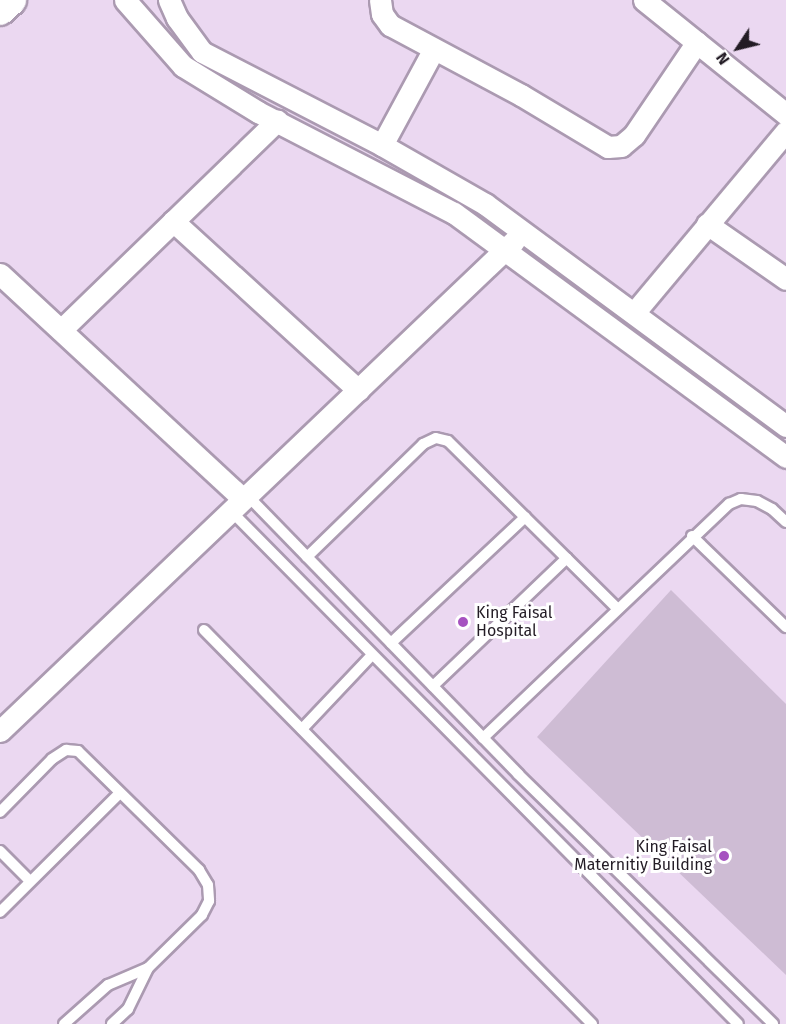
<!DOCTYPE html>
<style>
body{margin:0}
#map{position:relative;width:786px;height:1024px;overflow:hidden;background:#ebd8f1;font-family:"Fira Sans",sans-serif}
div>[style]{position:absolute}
.building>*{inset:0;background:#cebcd4}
.roads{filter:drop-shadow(2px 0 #ab9ab1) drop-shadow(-2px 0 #ab9ab1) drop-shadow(0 2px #ab9ab1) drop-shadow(0 -2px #ab9ab1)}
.lane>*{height:10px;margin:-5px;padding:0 5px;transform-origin:5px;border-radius:5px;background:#fff}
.street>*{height:21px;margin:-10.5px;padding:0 10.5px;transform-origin:10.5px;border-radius:10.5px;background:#fff}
.secondary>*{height:30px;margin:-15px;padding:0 15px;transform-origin:15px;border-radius:15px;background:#fff}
.dots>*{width:16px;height:16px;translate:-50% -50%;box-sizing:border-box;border:3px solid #fff;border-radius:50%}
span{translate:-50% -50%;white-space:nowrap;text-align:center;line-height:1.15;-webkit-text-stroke:6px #fff;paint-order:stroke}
.poi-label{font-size:16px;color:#231c25}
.left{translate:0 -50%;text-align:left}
.right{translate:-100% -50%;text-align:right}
.north{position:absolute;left:708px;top:18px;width:60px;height:60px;-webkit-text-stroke:4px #fff;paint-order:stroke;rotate:235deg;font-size:16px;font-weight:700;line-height:24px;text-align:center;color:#231c25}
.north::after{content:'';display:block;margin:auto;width:21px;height:27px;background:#231c25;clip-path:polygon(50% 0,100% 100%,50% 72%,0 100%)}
</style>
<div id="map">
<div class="building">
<div style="clip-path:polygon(671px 590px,786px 704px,786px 975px,537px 737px)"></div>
</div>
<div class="roads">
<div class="lane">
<div style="left:247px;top:495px;width:389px;rotate:45.8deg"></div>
<div style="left:518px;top:774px;width:357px;rotate:44.4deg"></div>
<div style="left:231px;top:511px;width:721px;rotate:45.34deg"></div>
<div style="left:692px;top:536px;width:131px;rotate:44.1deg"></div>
<div style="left:307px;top:557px;width:162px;rotate:-44.2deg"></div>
<div style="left:423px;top:444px;width:14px;rotate:-25deg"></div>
<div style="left:436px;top:438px;width:12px;rotate:14deg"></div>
<div style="left:448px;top:441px;width:238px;rotate:44.7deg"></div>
<div style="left:204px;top:630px;width:553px;rotate:45.44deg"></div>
<div style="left:391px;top:643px;width:184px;rotate:-43.2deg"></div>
<div style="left:433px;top:686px;width:185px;rotate:-43.7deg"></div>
<div style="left:302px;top:729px;width:102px;rotate:-46.6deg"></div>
<div style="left:483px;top:738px;width:340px;rotate:-43.6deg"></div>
<div style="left:729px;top:504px;width:13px;rotate:-23deg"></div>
<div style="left:741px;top:499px;width:16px;rotate:7deg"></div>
<div style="left:757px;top:501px;width:17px;rotate:28deg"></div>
<div style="left:772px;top:509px;width:19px;rotate:43deg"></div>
<div style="left:0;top:812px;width:74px;rotate:-45.5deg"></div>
<div style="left:52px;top:759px;width:17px;rotate:-33deg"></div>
<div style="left:66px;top:750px;width:12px;rotate:5deg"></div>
<div style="left:78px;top:751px;width:170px;rotate:44.5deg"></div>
<div style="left:199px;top:870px;width:17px;rotate:59deg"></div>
<div style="left:208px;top:885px;width:16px;rotate:86deg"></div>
<div style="left:209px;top:901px;width:16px;rotate:117deg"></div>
<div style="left:202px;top:915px;width:76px;rotate:135.5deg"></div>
<div style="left:148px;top:968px;width:46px;rotate:116deg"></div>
<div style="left:128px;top:1009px;width:22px;rotate:137deg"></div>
<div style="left:0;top:851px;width:42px;rotate:45deg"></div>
<div style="left:0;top:912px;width:168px;rotate:-44.8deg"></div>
<div style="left:64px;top:1024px;width:59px;rotate:-41.6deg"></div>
<div style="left:108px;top:985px;width:43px;rotate:-23deg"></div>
</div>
<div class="street">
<div style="left:125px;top:0;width:88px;rotate:48.7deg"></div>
<div style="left:183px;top:66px;width:88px;rotate:31.5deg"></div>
<div style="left:258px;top:112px;width:220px;rotate:27.3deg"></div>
<div style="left:454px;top:213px;width:412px;rotate:36.3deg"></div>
<div style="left:169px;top:0;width:20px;rotate:66deg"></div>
<div style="left:177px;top:18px;width:42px;rotate:53.7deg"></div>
<div style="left:202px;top:52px;width:203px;rotate:27.3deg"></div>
<div style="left:382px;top:145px;width:119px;rotate:29.8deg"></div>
<div style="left:485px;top:204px;width:374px;rotate:36.4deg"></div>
<div style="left:380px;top:0;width:14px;rotate:82deg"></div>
<div style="left:382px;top:14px;width:14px;rotate:54deg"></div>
<div style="left:390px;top:25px;width:149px;rotate:28.1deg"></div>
<div style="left:521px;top:95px;width:101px;rotate:30.9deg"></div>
<div style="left:608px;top:147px;width:13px;rotate:-4deg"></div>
<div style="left:621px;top:146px;width:17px;rotate:-40deg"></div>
<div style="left:634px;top:135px;width:112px;rotate:-55.9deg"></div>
<div style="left:644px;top:0;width:182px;rotate:38.8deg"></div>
<div style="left:382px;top:145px;width:109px;rotate:-61.6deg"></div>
<div style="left:173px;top:221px;width:251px;rotate:42.4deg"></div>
<div style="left:707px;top:224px;width:96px;rotate:34.8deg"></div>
<div style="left:0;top:274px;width:331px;rotate:42.8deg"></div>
<div style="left:634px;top:313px;width:237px;rotate:-50.1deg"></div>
<div style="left:61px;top:330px;width:301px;rotate:-44.1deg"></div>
<div style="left:0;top:731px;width:710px;rotate:-43.63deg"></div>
</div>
<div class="secondary">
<div style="left:0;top:10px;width:15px;rotate:-42deg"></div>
</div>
</div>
<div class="dots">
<div style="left:463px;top:622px;background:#a652c0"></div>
<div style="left:724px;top:856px;background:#a652c0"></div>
</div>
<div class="poi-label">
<span class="left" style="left:476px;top:622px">King Faisal<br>Hospital</span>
<span class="right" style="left:712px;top:856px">King Faisal<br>Maternitiy Building</span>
</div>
<div class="north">N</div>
</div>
